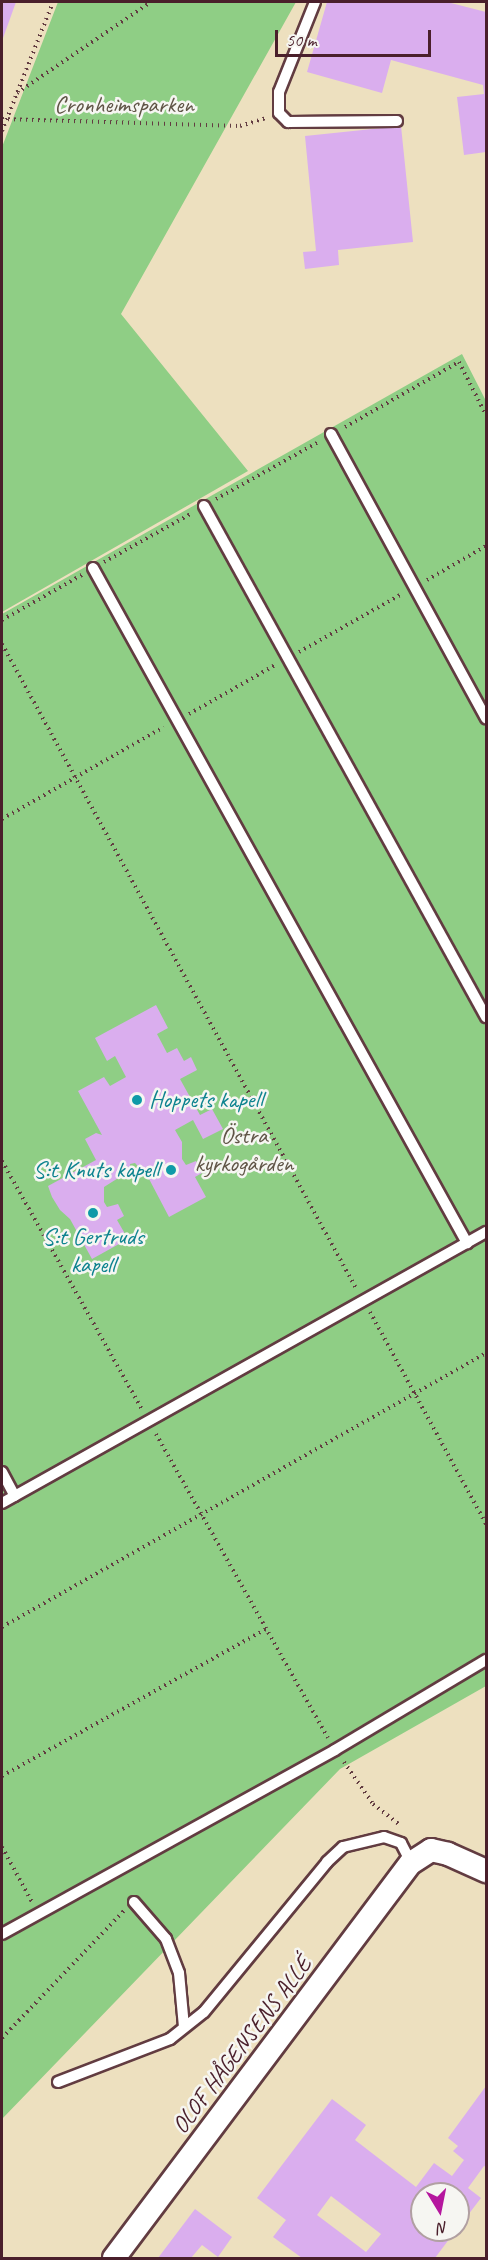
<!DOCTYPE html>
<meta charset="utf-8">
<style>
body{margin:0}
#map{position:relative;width:488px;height:2260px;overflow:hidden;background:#ede0bf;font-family:Caveat,sans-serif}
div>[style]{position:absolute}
.green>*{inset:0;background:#8fce85}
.building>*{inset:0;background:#daaeee}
.path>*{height:4px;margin-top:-2px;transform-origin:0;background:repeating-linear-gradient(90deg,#623c41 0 1.5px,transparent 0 6px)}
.roads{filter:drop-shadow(2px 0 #623c41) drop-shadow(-2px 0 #623c41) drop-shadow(0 2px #623c41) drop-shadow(0 -2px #623c41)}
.lane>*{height:10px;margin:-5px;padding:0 5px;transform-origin:5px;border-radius:5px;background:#fff}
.street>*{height:22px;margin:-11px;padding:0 11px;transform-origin:11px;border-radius:11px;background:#fff}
.dots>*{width:16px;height:16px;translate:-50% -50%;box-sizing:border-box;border:3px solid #f6f6f2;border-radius:50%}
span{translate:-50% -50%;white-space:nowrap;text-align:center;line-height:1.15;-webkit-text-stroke:5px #f6f6f2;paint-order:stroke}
.park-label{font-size:24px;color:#5f5446}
.culture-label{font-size:24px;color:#0d838f}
.left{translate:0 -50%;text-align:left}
.right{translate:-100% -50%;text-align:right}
.street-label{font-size:24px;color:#4a1f2b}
.frame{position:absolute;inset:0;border:3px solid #4a1f2b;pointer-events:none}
.north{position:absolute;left:410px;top:2182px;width:60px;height:60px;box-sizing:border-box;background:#f6f6f2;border:2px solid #b1a0a2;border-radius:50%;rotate:170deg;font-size:16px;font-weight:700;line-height:24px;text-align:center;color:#4a1f2b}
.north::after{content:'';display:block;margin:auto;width:21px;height:27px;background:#b5179e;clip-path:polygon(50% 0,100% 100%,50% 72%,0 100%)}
.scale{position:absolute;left:275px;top:30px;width:156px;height:27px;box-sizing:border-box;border:3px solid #4a1f2b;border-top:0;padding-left:8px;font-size:18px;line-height:21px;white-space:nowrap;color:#4a1f2b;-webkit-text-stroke:4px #f6f6f2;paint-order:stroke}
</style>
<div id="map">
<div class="green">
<div style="clip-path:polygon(58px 2px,296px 2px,121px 314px,248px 471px,2px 612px,2px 147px)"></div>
<div style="clip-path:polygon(462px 354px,486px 401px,486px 1686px,340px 1769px,2px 2119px,2px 614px)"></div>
</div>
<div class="building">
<div style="clip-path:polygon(2px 2px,16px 2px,2px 41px)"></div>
<div style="clip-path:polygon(327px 2px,447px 2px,486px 12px,486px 152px,464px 155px,457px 97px,484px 94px,483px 85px,391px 60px,382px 93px,307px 72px)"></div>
<div style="clip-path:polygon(401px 126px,413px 242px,338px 250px,339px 265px,305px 269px,303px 252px,316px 251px,305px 136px)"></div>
<div style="clip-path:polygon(156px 1005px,168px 1028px,157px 1034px,167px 1053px,177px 1048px,184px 1061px,191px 1057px,197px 1070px,180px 1079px,200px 1115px,212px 1109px,223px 1129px,203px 1139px,193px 1120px,175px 1130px,182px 1142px,182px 1159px,186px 1165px,196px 1161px,202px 1173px,195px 1177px,206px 1197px,169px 1217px,148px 1177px,135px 1163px,130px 1164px,131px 1170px,104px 1187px,104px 1202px,107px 1207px,118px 1204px,124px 1216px,117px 1220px,128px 1239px,92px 1259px,70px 1219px,60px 1210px,52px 1197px,48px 1186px,96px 1160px,85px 1139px,96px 1133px,102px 1135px,78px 1091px,104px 1077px,110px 1086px,126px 1077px,115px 1056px,107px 1061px,95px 1038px)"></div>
<div style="clip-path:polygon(evenodd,486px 2086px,486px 2167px,484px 2166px,468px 2188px,481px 2198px,458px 2228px,458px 2194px,422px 2194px,422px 2230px,456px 2230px,435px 2258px,302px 2258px,273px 2237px,286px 2220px,257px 2198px,332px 2099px,366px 2125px,355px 2140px,416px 2187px,434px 2163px,452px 2176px,464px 2160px,453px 2151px,458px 2146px,448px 2138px,486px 2086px,331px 2196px,381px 2234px,366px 2252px,317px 2215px,331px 2196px)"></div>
<div style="clip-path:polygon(195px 2209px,232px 2237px,218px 2257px,202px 2245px,191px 2258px,158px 2258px)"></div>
</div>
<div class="path">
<div style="left:17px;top:93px;width:162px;rotate:-34.2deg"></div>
<div style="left:2px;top:119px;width:238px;rotate:1.7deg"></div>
<div style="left:240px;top:126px;width:27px;rotate:-17deg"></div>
<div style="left:2px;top:131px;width:139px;rotate:-68.4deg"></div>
<div style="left:345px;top:427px;width:131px;rotate:-29.7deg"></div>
<div style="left:459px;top:362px;width:59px;rotate:63deg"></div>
<div style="left:216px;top:499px;width:119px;rotate:-29.1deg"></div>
<div style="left:104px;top:562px;width:101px;rotate:-29.1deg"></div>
<div style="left:427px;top:580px;width:68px;rotate:-30deg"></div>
<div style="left:2px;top:620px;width:92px;rotate:-29.4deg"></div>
<div style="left:2px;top:644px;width:737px;rotate:61.21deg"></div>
<div style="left:299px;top:652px;width:118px;rotate:-29.4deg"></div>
<div style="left:189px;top:714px;width:101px;rotate:-29.6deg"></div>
<div style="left:2px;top:819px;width:186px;rotate:-29.6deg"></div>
<div style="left:2px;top:1161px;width:285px;rotate:60.6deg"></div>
<div style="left:370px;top:1312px;width:242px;rotate:61.3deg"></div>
<div style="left:156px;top:1434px;width:349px;rotate:60.5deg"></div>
<div style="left:2px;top:1627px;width:556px;rotate:-29.51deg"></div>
<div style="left:344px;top:1762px;width:51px;rotate:55.4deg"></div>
<div style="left:373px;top:1804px;width:34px;rotate:38deg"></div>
<div style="left:2px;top:1776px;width:302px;rotate:-29.1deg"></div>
<div style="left:2px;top:1847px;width:63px;rotate:61.4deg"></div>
<div style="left:2px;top:2038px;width:176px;rotate:-46.2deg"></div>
</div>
<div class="roads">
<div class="lane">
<div style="left:315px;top:2px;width:97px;rotate:111.8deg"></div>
<div style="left:279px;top:92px;width:21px;rotate:90deg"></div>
<div style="left:279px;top:113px;width:13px;rotate:45deg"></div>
<div style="left:288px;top:122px;width:109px;rotate:-0.5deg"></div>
<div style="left:331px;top:434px;width:324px;rotate:61.4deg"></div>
<div style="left:204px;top:506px;width:584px;rotate:61.11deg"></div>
<div style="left:93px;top:568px;width:772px;rotate:61.01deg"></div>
<div style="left:2px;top:1472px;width:27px;rotate:62deg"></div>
<div style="left:2px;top:1503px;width:555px;rotate:-29.25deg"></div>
<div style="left:134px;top:1902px;width:49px;rotate:49.1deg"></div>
<div style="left:166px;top:1939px;width:36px;rotate:69deg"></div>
<div style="left:179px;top:1973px;width:54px;rotate:84.7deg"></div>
<div style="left:2px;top:1934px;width:380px;rotate:-28.9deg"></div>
<div style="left:335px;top:1750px;width:176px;rotate:-30.8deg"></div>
<div style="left:58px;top:2082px;width:120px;rotate:-21deg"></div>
<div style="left:170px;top:2039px;width:43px;rotate:-38.5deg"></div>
<div style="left:204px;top:2012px;width:194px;rotate:-50.6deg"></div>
<div style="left:327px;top:1862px;width:22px;rotate:-43deg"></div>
<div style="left:343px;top:1847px;width:42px;rotate:-13.7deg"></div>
<div style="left:384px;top:1837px;width:18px;rotate:19deg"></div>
<div style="left:401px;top:1843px;width:22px;rotate:63deg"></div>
</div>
<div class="street">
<div style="left:114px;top:2258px;width:494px;rotate:-53.1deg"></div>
<div style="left:411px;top:1863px;width:24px;rotate:-33deg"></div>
<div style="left:431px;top:1850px;width:17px;rotate:13deg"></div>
<div style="left:448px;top:1854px;width:42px;rotate:24.1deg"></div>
</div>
</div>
<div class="dots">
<div style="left:137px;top:1100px;background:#0f9aa8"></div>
<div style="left:171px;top:1170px;background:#0f9aa8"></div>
<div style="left:93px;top:1213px;background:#0f9aa8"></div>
</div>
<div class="park-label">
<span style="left:124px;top:105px">Cronheimsparken</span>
<span style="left:244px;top:1150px">Östra<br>kyrkogården</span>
</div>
<div class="culture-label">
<span class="left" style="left:149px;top:1100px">Hoppets kapell</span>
<span class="right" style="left:159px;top:1170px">S:t Knuts kapell</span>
<span style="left:93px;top:1251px">S:t Gertruds<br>kapell</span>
</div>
<div class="street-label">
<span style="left:242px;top:2045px;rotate:-53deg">OLOF HÅGENSENS ALLÉ</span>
</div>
<div class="frame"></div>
<div class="north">N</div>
<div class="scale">50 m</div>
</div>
